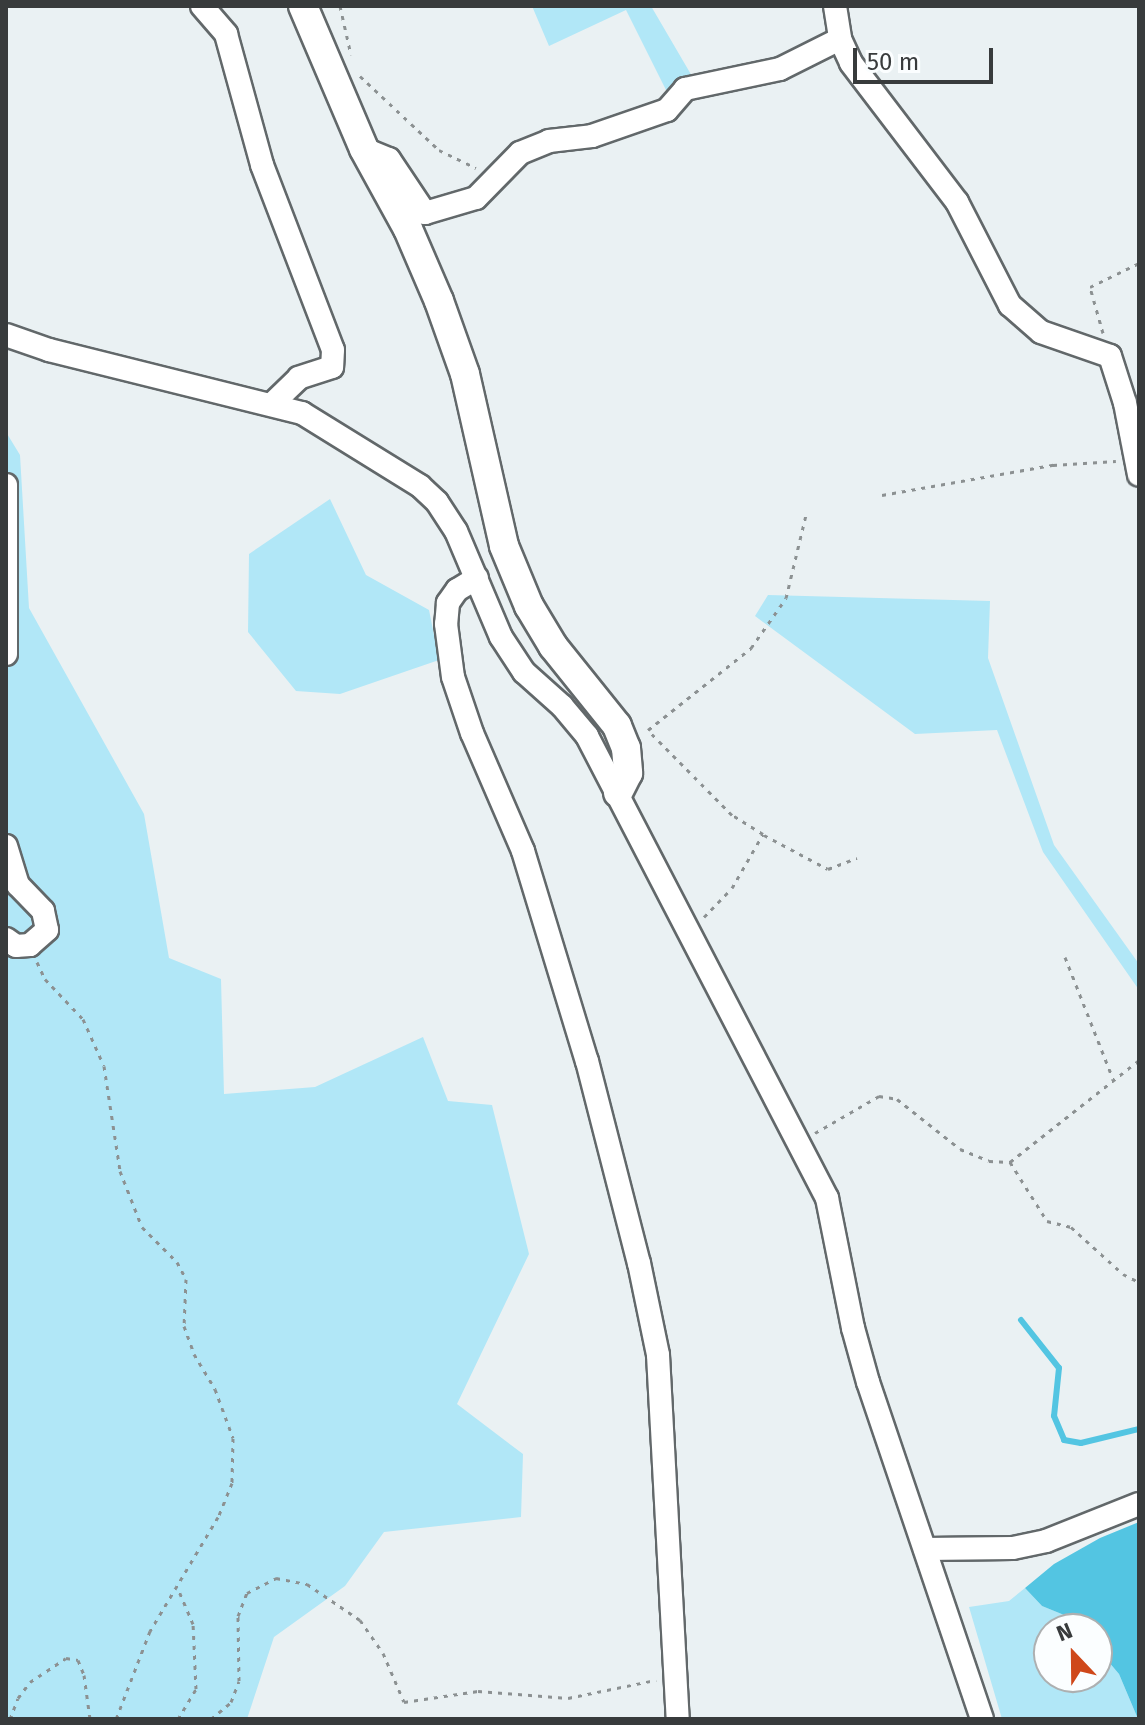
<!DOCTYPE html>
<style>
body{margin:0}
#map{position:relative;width:1145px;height:1725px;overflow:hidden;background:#eaf1f3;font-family:"Fira Sans",sans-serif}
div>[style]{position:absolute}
.green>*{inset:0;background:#b1e7f7}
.water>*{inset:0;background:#53c5e2}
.stream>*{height:6px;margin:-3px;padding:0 3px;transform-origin:3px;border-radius:3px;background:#53c5e2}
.path>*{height:3px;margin-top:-1.5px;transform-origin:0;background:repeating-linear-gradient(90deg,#8c9192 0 4px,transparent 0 10px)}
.roads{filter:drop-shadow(2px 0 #62686a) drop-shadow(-2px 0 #62686a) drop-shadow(0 2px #62686a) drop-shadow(0 -2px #62686a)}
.minor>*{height:22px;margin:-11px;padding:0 11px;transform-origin:11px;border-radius:11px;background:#fff}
.tertiary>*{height:28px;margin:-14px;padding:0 14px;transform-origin:14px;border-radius:14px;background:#fff}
span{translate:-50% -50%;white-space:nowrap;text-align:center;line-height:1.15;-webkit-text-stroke:8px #fbfeff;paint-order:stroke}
.frame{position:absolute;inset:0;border:8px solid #383b3c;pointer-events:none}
.north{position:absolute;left:1033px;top:1613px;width:80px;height:80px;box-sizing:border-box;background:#fbfeff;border:2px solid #adb0b1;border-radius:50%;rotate:338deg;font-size:22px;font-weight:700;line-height:32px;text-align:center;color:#383b3c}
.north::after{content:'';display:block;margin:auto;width:28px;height:36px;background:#cf481a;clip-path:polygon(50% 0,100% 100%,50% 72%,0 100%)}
.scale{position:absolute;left:853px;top:48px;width:140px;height:36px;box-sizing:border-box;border:4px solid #383b3c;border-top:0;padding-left:10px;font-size:24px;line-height:28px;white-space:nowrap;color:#383b3c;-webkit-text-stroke:6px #fbfeff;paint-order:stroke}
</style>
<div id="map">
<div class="green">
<div style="clip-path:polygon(532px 6px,651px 6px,696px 83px,669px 96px,626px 10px,549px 46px)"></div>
<div style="clip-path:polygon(6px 432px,20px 455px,29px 608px,144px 814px,169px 958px,221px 979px,224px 1094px,315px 1087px,423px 1037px,448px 1101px,492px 1105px,529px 1254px,457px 1404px,523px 1454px,521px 1517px,384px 1532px,345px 1586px,274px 1637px,247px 1719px,6px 1719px)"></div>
<div style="clip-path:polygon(330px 499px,366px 575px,429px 610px,439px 660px,340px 694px,296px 691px,248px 632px,249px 554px)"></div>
<div style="clip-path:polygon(768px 595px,990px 601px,988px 658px,1054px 845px,1139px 964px,1139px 990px,1043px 852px,997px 730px,915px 734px,755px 616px)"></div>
<div style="clip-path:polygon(1025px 1588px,1042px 1606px,1069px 1617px,1080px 1629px,1049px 1629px,1049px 1677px,1097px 1677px,1097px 1648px,1119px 1674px,1138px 1719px,1002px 1719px,969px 1607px,1009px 1601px)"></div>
</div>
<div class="water">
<div style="clip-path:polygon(1139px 1522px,1139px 1719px,1138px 1719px,1119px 1674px,1097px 1648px,1097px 1629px,1080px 1629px,1069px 1617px,1042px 1606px,1025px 1588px,1054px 1564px,1100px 1538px)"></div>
</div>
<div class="stream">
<div style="left:1021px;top:1320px;width:61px;rotate:51.6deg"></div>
<div style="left:1059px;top:1368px;width:48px;rotate:95.9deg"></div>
<div style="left:1054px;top:1416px;width:26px;rotate:67deg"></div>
<div style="left:1064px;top:1440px;width:17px;rotate:10deg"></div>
<div style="left:1081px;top:1443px;width:60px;rotate:-13.6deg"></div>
</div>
<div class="path">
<div style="left:340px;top:6px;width:50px;rotate:77.3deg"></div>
<div style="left:360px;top:76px;width:108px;rotate:43.1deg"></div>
<div style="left:439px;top:150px;width:41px;rotate:25.9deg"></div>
<div style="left:1103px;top:333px;width:48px;rotate:-105.8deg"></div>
<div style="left:1090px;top:287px;width:55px;rotate:-26.1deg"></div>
<div style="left:882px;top:495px;width:174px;rotate:-10deg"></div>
<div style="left:1053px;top:465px;width:63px;rotate:-3.6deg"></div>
<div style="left:764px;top:835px;width:72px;rotate:28deg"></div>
<div style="left:828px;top:869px;width:31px;rotate:-21deg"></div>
<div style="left:704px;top:917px;width:40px;rotate:-46deg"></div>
<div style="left:732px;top:888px;width:62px;rotate:-60.1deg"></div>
<div style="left:763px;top:834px;width:36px;rotate:-148deg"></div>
<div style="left:732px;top:815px;width:120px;rotate:-134.7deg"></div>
<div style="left:648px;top:730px;width:132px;rotate:-38.5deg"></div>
<div style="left:751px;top:648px;width:61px;rotate:-55deg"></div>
<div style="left:786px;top:598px;width:85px;rotate:-76.5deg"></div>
<div style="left:1065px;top:957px;width:131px;rotate:68.5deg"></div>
<div style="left:37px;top:962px;width:19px;rotate:65deg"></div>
<div style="left:45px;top:979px;width:55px;rotate:46.5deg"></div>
<div style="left:83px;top:1019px;width:51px;rotate:65.9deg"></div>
<div style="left:104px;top:1066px;width:106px;rotate:81.3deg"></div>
<div style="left:120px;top:1171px;width:60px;rotate:68.6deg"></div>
<div style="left:142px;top:1227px;width:49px;rotate:45deg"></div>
<div style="left:177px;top:1262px;width:19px;rotate:62deg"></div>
<div style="left:186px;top:1279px;width:47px;rotate:92.4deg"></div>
<div style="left:184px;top:1326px;width:30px;rotate:70deg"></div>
<div style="left:194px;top:1354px;width:41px;rotate:59deg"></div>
<div style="left:215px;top:1389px;width:52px;rotate:69.8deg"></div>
<div style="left:233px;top:1438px;width:45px;rotate:91.3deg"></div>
<div style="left:232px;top:1483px;width:37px;rotate:112deg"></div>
<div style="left:218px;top:1517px;width:133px;rotate:120.8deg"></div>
<div style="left:150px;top:1631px;width:94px;rotate:111.1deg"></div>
<div style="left:815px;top:1133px;width:74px;rotate:-30deg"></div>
<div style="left:879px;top:1096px;width:18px;rotate:9deg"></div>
<div style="left:897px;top:1099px;width:80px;rotate:38.4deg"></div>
<div style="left:960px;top:1149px;width:31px;rotate:22deg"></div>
<div style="left:989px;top:1161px;width:21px;rotate:3deg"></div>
<div style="left:1010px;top:1162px;width:164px;rotate:-38.3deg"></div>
<div style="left:1010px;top:1162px;width:70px;rotate:57.9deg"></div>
<div style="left:1047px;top:1221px;width:25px;rotate:14deg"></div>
<div style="left:1071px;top:1227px;width:70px;rotate:42.1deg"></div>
<div style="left:1123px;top:1274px;width:18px;rotate:27deg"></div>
<div style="left:10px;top:1719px;width:22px;rotate:-69deg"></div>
<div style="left:18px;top:1698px;width:20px;rotate:-53deg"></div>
<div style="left:30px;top:1682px;width:43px;rotate:-33.7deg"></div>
<div style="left:66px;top:1658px;width:12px;rotate:9deg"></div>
<div style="left:78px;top:1660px;width:16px;rotate:68deg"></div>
<div style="left:84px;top:1675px;width:44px;rotate:82.2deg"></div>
<div style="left:178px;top:1719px;width:35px;rotate:-59deg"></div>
<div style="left:196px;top:1689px;width:65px;rotate:-92.6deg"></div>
<div style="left:193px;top:1624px;width:39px;rotate:-113deg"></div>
<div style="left:211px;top:1719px;width:26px;rotate:-40deg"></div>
<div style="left:231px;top:1702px;width:22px;rotate:-69deg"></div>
<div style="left:239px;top:1681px;width:65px;rotate:-90.9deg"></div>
<div style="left:238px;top:1616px;width:25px;rotate:-69deg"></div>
<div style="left:247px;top:1593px;width:33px;rotate:-27deg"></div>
<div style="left:276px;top:1578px;width:32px;rotate:11deg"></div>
<div style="left:307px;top:1584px;width:64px;rotate:34.2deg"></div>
<div style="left:360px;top:1620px;width:40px;rotate:55.1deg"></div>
<div style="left:383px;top:1653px;width:53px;rotate:66.8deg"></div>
<div style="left:404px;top:1702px;width:75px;rotate:-8.5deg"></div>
<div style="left:478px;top:1691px;width:90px;rotate:4.4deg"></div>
<div style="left:568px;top:1698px;width:90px;rotate:-11.6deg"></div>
</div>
<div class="roads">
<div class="minor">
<div style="left:202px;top:6px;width:37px;rotate:49deg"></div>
<div style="left:226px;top:34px;width:136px;rotate:74.6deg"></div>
<div style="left:262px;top:165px;width:198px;rotate:69deg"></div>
<div style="left:333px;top:350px;width:17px;rotate:93deg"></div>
<div style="left:332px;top:367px;width:35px;rotate:162deg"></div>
<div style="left:299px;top:378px;width:37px;rotate:136deg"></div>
<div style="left:835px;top:6px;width:33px;rotate:81deg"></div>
<div style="left:840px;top:39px;width:26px;rotate:65deg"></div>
<div style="left:851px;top:63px;width:175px;rotate:52.7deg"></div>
<div style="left:957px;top:202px;width:116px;rotate:62.8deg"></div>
<div style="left:1010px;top:305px;width:41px;rotate:41.1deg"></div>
<div style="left:1041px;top:332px;width:73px;rotate:19.2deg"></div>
<div style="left:1110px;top:356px;width:49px;rotate:72.3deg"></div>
<div style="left:1125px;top:403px;width:73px;rotate:79deg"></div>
<div style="left:364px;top:149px;width:27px;rotate:22deg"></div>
<div style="left:389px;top:159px;width:65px;rotate:56.3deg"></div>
<div style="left:425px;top:213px;width:53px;rotate:-16.4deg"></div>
<div style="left:476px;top:198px;width:63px;rotate:-45.6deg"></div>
<div style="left:520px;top:153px;width:31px;rotate:-22deg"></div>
<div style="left:549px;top:141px;width:43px;rotate:-6.6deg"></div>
<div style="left:592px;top:136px;width:79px;rotate:-19.1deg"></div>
<div style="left:667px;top:110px;width:28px;rotate:-49deg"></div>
<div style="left:685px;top:89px;width:97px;rotate:-11.9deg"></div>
<div style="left:780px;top:69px;width:67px;rotate:-26.6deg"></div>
<div style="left:6px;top:335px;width:46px;rotate:19.2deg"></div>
<div style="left:49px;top:350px;width:261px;rotate:14deg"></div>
<div style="left:302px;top:413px;width:139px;rotate:31.7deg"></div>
<div style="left:420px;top:486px;width:23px;rotate:43deg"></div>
<div style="left:437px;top:502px;width:35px;rotate:57deg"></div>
<div style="left:456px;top:531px;width:115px;rotate:67deg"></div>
<div style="left:501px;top:637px;width:42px;rotate:56.7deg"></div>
<div style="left:524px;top:672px;width:51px;rotate:41.8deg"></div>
<div style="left:562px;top:706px;width:39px;rotate:50deg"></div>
<div style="left:587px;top:736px;width:521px;rotate:62.55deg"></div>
<div style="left:827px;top:1198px;width:133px;rotate:78.7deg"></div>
<div style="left:853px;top:1328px;width:56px;rotate:74.5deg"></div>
<div style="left:868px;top:1382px;width:356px;rotate:71.3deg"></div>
<div style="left:6px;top:485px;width:169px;rotate:90deg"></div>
<div style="left:477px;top:578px;width:23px;rotate:149deg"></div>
<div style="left:457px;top:590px;width:16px;rotate:125deg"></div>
<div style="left:448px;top:603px;width:21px;rotate:95deg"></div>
<div style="left:446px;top:624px;width:53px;rotate:82.5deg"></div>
<div style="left:453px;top:677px;width:59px;rotate:71.3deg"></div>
<div style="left:472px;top:733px;width:129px;rotate:66.6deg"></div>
<div style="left:523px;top:851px;width:220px;rotate:73.1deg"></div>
<div style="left:587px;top:1061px;width:209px;rotate:75.6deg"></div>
<div style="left:639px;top:1263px;width:94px;rotate:78.3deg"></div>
<div style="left:658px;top:1355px;width:365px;rotate:86.9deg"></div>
<div style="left:6px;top:846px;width:41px;rotate:72.9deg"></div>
<div style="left:18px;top:885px;width:36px;rotate:46deg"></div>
<div style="left:43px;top:911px;width:19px;rotate:78deg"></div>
<div style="left:47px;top:930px;width:23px;rotate:139deg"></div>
<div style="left:30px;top:945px;width:14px;rotate:176deg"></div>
<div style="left:16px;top:946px;width:12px;rotate:-145deg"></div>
<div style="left:925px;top:1549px;width:88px;rotate:-0.7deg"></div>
<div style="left:1013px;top:1548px;width:34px;rotate:-12deg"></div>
<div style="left:1046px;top:1541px;width:100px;rotate:-21.7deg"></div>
</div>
<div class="tertiary">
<div style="left:303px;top:6px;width:155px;rotate:66.9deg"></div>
<div style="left:364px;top:149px;width:91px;rotate:61.2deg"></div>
<div style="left:408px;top:229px;width:78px;rotate:66.7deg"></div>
<div style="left:439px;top:301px;width:77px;rotate:70.4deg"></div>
<div style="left:465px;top:374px;width:176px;rotate:77.2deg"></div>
<div style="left:504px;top:546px;width:65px;rotate:67.4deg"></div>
<div style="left:529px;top:606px;width:47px;rotate:59deg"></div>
<div style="left:553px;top:646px;width:102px;rotate:51.3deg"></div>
<div style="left:617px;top:726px;width:24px;rotate:68deg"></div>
<div style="left:626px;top:748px;width:25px;rotate:85deg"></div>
<div style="left:628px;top:773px;width:22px;rotate:117deg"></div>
</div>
</div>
<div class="frame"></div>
<div class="north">N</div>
<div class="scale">50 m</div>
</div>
